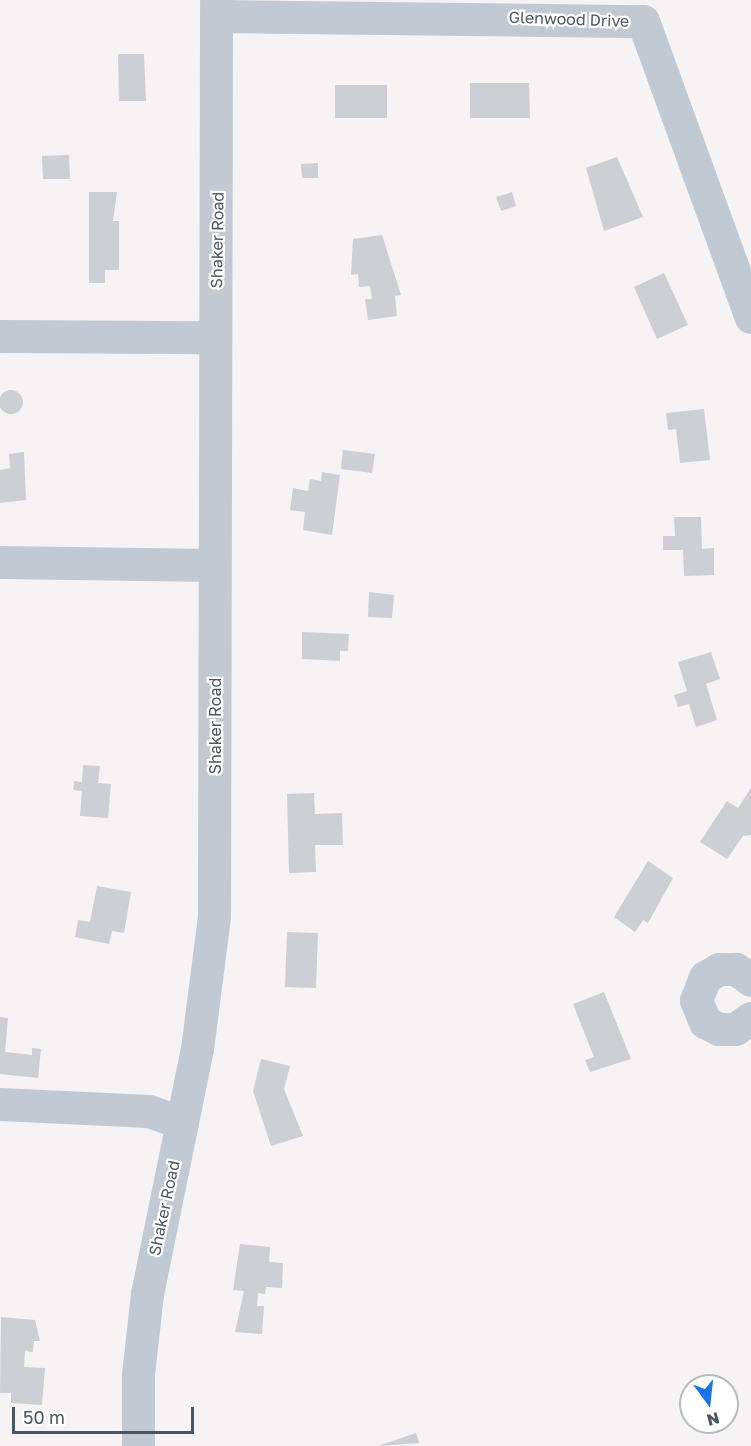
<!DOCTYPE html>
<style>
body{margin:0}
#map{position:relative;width:751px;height:1446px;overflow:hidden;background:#f5f3f3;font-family:"Golos Text",sans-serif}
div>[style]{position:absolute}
.building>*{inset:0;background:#cdcfd5}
.round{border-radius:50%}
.minor>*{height:33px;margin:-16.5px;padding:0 16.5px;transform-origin:16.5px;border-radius:16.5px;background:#c1cad2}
span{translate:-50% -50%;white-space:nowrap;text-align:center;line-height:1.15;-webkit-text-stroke:4.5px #fff;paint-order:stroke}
.street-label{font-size:16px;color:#4a5661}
.north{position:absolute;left:679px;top:1374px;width:60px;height:60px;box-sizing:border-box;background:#fff;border:2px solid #b7bbc0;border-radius:50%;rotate:165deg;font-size:16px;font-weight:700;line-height:24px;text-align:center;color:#4a5661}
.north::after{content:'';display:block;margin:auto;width:21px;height:27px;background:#1a73e8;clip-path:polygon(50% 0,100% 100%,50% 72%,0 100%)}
.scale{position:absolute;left:12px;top:1407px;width:182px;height:27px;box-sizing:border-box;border:3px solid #4a5661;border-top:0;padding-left:8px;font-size:18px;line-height:21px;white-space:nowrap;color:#4a5661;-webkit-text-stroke:4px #fff;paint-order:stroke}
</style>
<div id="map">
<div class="building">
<div style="clip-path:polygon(118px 54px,144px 54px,146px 101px,119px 101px)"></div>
<div style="clip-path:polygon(470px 83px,529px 83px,530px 118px,470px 118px)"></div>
<div style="clip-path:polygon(335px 85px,387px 85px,387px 118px,335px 118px)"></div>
<div style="clip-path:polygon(69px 155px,70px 179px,43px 179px,42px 156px)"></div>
<div style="clip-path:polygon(617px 157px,643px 217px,604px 231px,586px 168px)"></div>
<div style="clip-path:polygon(318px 163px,318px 178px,302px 178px,301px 164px)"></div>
<div style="clip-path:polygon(89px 192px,117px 192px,113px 221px,119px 221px,119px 270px,105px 270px,105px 283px,89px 283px)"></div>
<div style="clip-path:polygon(512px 192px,516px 206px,501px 211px,496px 197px)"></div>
<div style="clip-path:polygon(382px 235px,401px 295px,395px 296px,397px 316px,368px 320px,365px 299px,372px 299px,370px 286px,359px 287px,358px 274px,351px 275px,353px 239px)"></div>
<div style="clip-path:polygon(664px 273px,688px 325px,657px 339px,634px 287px)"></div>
<div class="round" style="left:-1px;top:390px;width:24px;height:24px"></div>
<div style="clip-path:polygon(704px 409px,710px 460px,680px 463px,676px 429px,668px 430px,666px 413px)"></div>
<div style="clip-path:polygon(343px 450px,375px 454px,372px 473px,341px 469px)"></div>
<div style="clip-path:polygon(24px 452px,26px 500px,0 503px,0 470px,10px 468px,9px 454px)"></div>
<div style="clip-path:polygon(322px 472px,340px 475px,332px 535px,303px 530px,305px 512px,290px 510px,293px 488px,308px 491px,310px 479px,321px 481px)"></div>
<div style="clip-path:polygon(674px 517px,701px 517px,702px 549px,714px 548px,714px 575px,684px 576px,683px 550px,663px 550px,663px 536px,675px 536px)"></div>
<div style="clip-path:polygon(369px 592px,394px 595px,392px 618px,368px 617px)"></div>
<div style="clip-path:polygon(302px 632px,349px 634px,348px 651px,340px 651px,340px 661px,302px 659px)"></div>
<div style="clip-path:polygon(711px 652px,720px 679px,706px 684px,717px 720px,696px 727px,689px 704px,678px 707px,674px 695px,687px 691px,678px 662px)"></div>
<div style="clip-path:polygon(83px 765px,100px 766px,98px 783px,111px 784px,108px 818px,80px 816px,82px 791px,73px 790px,74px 781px,82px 782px)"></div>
<div style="clip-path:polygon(751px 788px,751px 835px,743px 836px,727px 859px,700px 842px,727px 801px,738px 808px)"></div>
<div style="clip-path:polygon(314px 793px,315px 814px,342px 813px,343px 845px,315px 845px,316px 872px,289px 873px,287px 794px)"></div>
<div style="clip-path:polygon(648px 861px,673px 878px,648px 923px,643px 920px,635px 932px,614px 917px)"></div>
<div style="clip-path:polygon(97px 886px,131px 892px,124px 933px,112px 931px,109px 944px,75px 937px,78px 920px,90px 922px)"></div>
<div style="clip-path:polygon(287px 932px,318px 933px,316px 988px,285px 987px)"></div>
<div style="clip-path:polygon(604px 992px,631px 1059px,590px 1072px,585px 1060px,594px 1057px,573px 1004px)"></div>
<div style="clip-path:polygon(0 1017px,8px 1018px,5px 1052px,32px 1055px,32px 1048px,41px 1049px,38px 1078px,0 1074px)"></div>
<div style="clip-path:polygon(261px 1059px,290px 1066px,284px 1089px,303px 1136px,271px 1146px,253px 1091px)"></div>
<div style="clip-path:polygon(240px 1244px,270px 1247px,269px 1262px,283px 1263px,282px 1288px,266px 1287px,265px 1294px,258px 1293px,257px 1306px,264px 1306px,262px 1334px,235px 1332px,244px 1291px,233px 1290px)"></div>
<div style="clip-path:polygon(1px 1317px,35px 1320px,40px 1341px,34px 1341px,33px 1352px,25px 1351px,24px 1367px,45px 1368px,42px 1405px,11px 1403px,11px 1393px,0 1393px)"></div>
<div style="clip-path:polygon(416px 1433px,419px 1443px,378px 1446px)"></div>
</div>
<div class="minor">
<div style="left:217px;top:16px;width:426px;rotate:0.7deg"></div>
<div style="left:643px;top:21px;width:315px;rotate:70deg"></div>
<div style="left:0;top:336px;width:215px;rotate:0.3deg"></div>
<div style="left:0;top:562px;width:214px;rotate:0.8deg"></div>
<div style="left:751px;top:980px;width:19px;rotate:-144deg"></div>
<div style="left:736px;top:969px;width:17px;rotate:180deg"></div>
<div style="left:719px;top:969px;width:16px;rotate:150deg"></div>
<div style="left:705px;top:977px;width:25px;rotate:111deg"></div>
<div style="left:696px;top:1000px;width:24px;rotate:68deg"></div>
<div style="left:705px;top:1022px;width:16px;rotate:27deg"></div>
<div style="left:719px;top:1029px;width:16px"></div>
<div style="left:735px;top:1029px;width:19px;rotate:-35deg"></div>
<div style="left:0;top:1104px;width:149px;rotate:2.7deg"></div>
<div style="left:149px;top:1111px;width:35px;rotate:20deg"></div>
<div style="left:138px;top:1446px;width:72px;rotate:-90deg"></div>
<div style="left:138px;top:1374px;width:81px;rotate:-83.6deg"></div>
<div style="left:147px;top:1294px;width:250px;rotate:-78.5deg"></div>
<div style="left:197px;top:1049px;width:134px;rotate:-82.7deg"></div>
<div style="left:214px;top:916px;width:916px;rotate:-89.87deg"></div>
</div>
<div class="street-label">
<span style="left:569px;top:19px;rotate:2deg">Glenwood Drive</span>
<span style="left:217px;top:240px;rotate:-89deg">Shaker Road</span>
<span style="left:215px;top:726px;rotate:-90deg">Shaker Road</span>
<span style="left:164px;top:1208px;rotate:-78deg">Shaker Road</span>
</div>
<div class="north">N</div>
<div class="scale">50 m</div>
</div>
